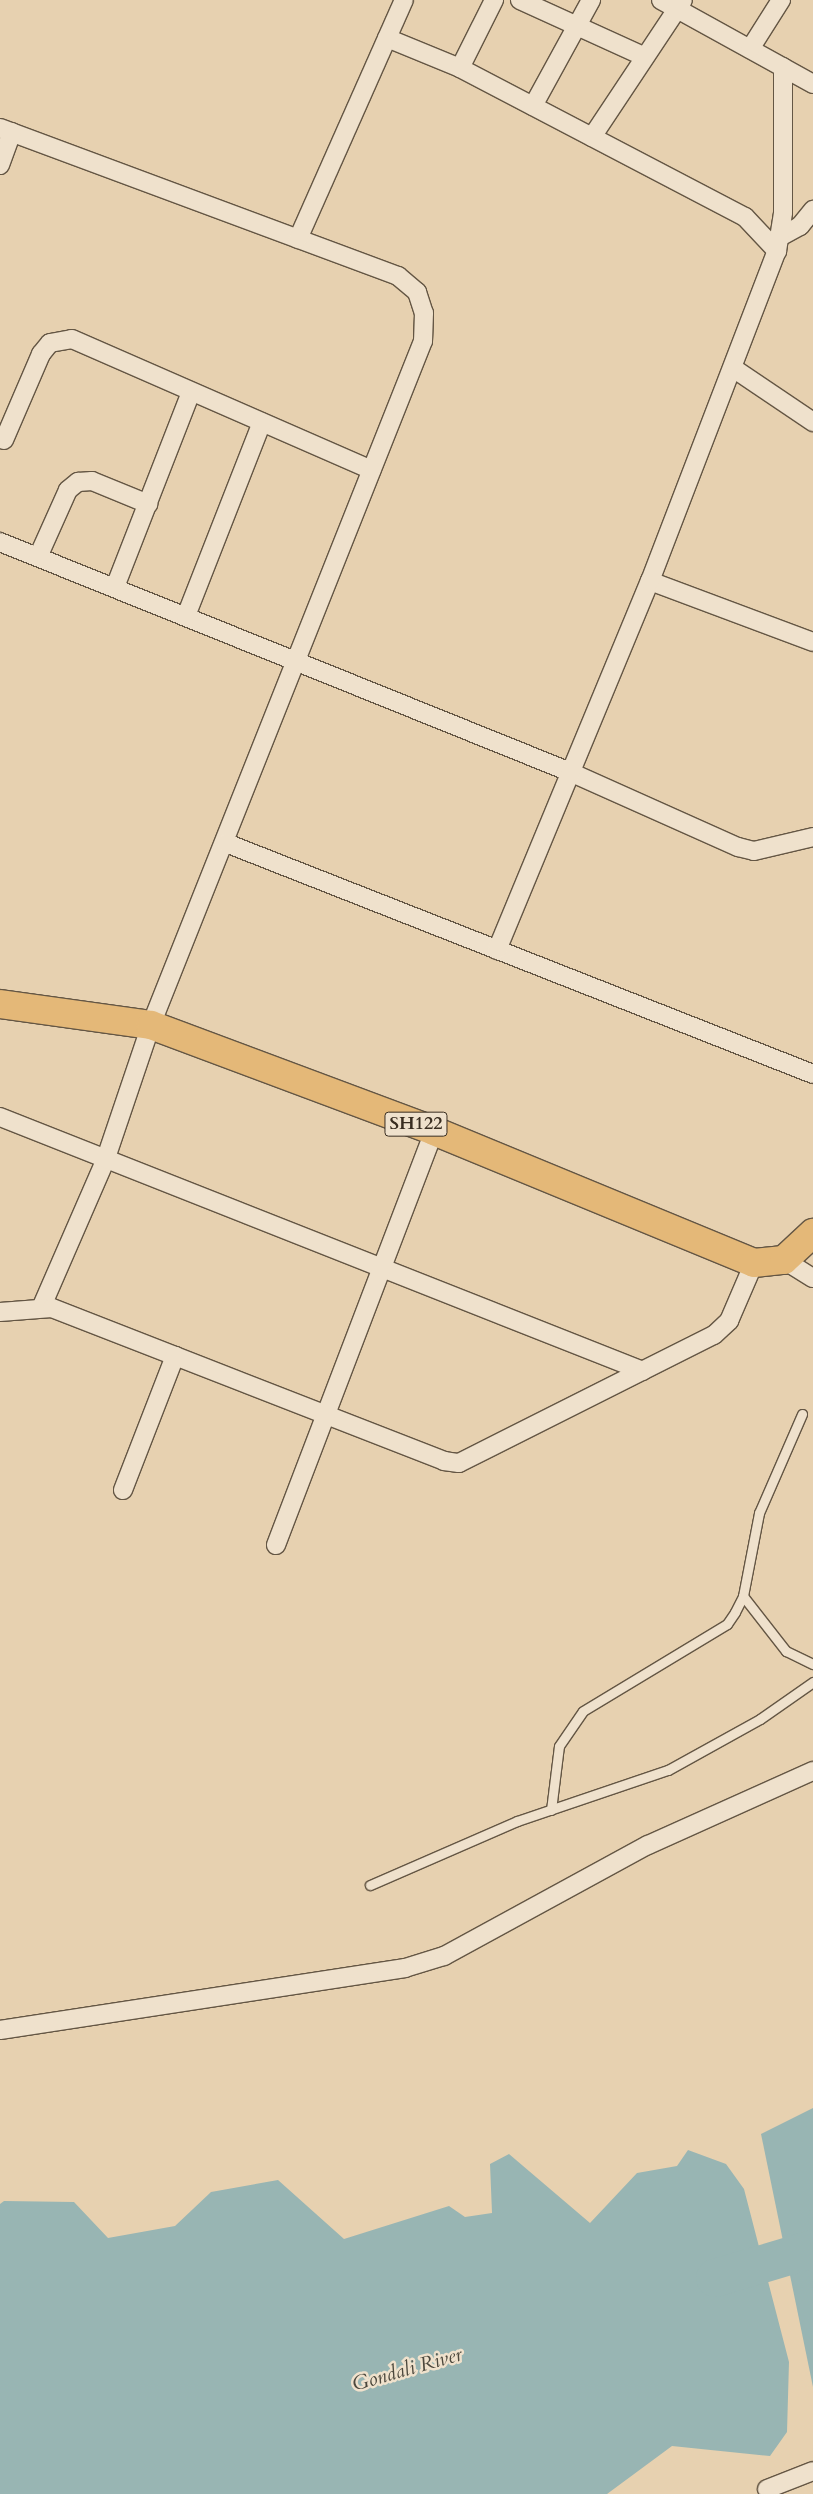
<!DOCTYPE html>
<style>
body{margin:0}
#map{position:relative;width:813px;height:2494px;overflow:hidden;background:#e7d1b0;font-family:Cardo,serif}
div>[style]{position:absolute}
.water>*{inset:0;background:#98b5b3}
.river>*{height:38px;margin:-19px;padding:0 19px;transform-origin:19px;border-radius:19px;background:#98b5b3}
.roads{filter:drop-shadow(1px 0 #645644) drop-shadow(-1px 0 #645644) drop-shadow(0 1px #645644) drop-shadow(0 -1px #645644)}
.service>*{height:9px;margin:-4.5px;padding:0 4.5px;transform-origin:4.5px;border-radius:4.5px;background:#efe1cc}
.minor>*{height:18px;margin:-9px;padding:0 9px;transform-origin:9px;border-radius:9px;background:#efe1cc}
.primary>*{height:28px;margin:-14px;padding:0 14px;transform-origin:14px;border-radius:14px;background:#e4b878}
span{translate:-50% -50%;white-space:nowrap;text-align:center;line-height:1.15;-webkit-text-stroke:5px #efe1cc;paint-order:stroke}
.shield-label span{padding:1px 4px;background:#efe1cc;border:1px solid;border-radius:4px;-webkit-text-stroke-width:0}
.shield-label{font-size:18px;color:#392d20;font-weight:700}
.water-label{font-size:20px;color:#4c483d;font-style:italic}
</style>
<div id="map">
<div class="water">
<div style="clip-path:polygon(813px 2108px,813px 2387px,761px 2134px)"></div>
<div style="clip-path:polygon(688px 2150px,726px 2164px,744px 2189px,789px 2362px,787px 2432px,770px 2456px,672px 2446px,607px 2494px,0 2494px,0 2204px,4px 2201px,74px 2202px,108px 2238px,175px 2226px,211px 2192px,278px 2180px,344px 2239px,449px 2206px,465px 2217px,492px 2213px,490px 2164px,509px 2154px,590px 2223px,637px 2173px,677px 2166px)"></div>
</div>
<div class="river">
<div style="left:715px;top:2278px;width:102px;rotate:-16.5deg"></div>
</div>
<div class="roads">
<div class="service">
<div style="left:743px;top:1596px;width:70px;rotate:52deg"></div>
<div style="left:786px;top:1651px;width:30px;rotate:26deg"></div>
<div style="left:551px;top:1810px;width:64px;rotate:-82.9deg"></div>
<div style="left:559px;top:1746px;width:42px;rotate:-55.6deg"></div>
<div style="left:583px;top:1711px;width:168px;rotate:-31.1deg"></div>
<div style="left:727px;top:1624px;width:14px;rotate:-56deg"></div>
<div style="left:735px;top:1612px;width:18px;rotate:-63deg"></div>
<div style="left:743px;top:1596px;width:85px;rotate:-79.1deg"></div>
<div style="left:759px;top:1513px;width:108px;rotate:-66.5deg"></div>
<div style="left:370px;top:1885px;width:160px;rotate:-23.5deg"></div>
<div style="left:517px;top:1821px;width:159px;rotate:-18.7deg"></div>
<div style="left:668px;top:1770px;width:105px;rotate:-29deg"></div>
<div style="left:760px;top:1719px;width:65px;rotate:-34.9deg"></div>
</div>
<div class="minor">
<div style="left:520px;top:0;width:137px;rotate:24.5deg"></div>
<div style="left:661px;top:0;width:174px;rotate:28.9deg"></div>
<div style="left:387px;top:38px;width:79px;rotate:22.3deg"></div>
<div style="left:460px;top:68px;width:322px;rotate:27.6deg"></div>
<div style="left:745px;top:217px;width:47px;rotate:46.7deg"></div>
<div style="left:750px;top:49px;width:58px;rotate:-57.7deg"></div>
<div style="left:460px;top:68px;width:76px;rotate:-63.4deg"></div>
<div style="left:533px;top:106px;width:121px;rotate:-61.3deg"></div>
<div style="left:0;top:128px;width:425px;rotate:20.4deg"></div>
<div style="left:398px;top:276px;width:25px;rotate:40deg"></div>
<div style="left:417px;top:292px;width:22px;rotate:72deg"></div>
<div style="left:424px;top:313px;width:28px;rotate:92deg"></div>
<div style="left:423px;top:341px;width:736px;rotate:111.69deg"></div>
<div style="left:151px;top:1025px;width:144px;rotate:108.7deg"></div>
<div style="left:105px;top:1161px;width:158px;rotate:113.5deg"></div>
<div style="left:592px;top:137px;width:164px;rotate:-56.4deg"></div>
<div style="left:0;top:165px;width:35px;rotate:-70deg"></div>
<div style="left:780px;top:237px;width:23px;rotate:-29deg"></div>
<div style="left:800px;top:226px;width:21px;rotate:-51deg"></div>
<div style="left:298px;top:239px;width:261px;rotate:-66.1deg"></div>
<div style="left:733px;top:368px;width:97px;rotate:34deg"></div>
<div style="left:4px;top:440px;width:94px;rotate:-66.7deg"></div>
<div style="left:41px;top:354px;width:14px;rotate:-51deg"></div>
<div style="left:50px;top:343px;width:22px;rotate:-10deg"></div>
<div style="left:72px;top:339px;width:327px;rotate:23.6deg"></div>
<div style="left:0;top:542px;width:615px;rotate:21.97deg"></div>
<div style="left:570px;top:772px;width:184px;rotate:24.1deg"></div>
<div style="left:738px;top:847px;width:16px;rotate:14deg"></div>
<div style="left:754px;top:851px;width:61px;rotate:-13.3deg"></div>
<div style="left:38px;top:557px;width:73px;rotate:-65.9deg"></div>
<div style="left:68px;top:490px;width:13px;rotate:-39deg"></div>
<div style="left:78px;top:482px;width:14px;rotate:-4deg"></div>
<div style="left:92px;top:481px;width:61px;rotate:22.3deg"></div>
<div style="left:650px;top:581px;width:174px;rotate:20.5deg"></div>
<div style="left:115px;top:587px;width:209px;rotate:-68.7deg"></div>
<div style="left:186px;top:616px;width:208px;rotate:-68.6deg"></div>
<div style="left:226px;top:843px;width:631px;rotate:21.48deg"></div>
<div style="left:497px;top:950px;width:399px;rotate:-67.5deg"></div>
<div style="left:650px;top:581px;width:354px;rotate:-69deg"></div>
<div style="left:777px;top:251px;width:39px;rotate:-81deg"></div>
<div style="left:783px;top:212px;width:145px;rotate:-90deg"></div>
<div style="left:0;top:1117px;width:691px;rotate:21.56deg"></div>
<div style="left:784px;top:1260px;width:34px;rotate:32deg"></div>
<div style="left:0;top:1312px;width:52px;rotate:-4.4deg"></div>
<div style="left:52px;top:1308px;width:421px;rotate:21.3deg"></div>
<div style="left:444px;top:1461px;width:15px;rotate:8deg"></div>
<div style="left:459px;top:1463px;width:285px;rotate:-26.7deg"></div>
<div style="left:714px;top:1335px;width:21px;rotate:-43deg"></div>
<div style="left:729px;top:1321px;width:63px;rotate:-66.7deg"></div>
<div style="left:123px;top:1490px;width:144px;rotate:-68.8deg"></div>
<div style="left:276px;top:1545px;width:443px;rotate:-69.1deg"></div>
<div style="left:0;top:2030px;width:410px;rotate:-8.7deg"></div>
<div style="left:405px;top:1968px;width:41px;rotate:-17.1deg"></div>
<div style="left:444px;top:1956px;width:232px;rotate:-28.6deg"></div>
<div style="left:648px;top:1845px;width:181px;rotate:-24.2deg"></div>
<div style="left:767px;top:2489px;width:49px;rotate:-21.4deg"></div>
</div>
<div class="primary">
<div style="left:0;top:1004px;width:152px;rotate:7.9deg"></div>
<div style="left:151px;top:1025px;width:302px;rotate:20.5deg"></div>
<div style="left:434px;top:1131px;width:346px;rotate:22.4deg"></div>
<div style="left:754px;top:1263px;width:30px;rotate:-6deg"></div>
<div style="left:784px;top:1260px;width:40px;rotate:-43deg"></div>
</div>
</div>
<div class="shield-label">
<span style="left:416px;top:1124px">SH122</span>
</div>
<div class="water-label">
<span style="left:407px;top:2369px;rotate:-16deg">Gondali River</span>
</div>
</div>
